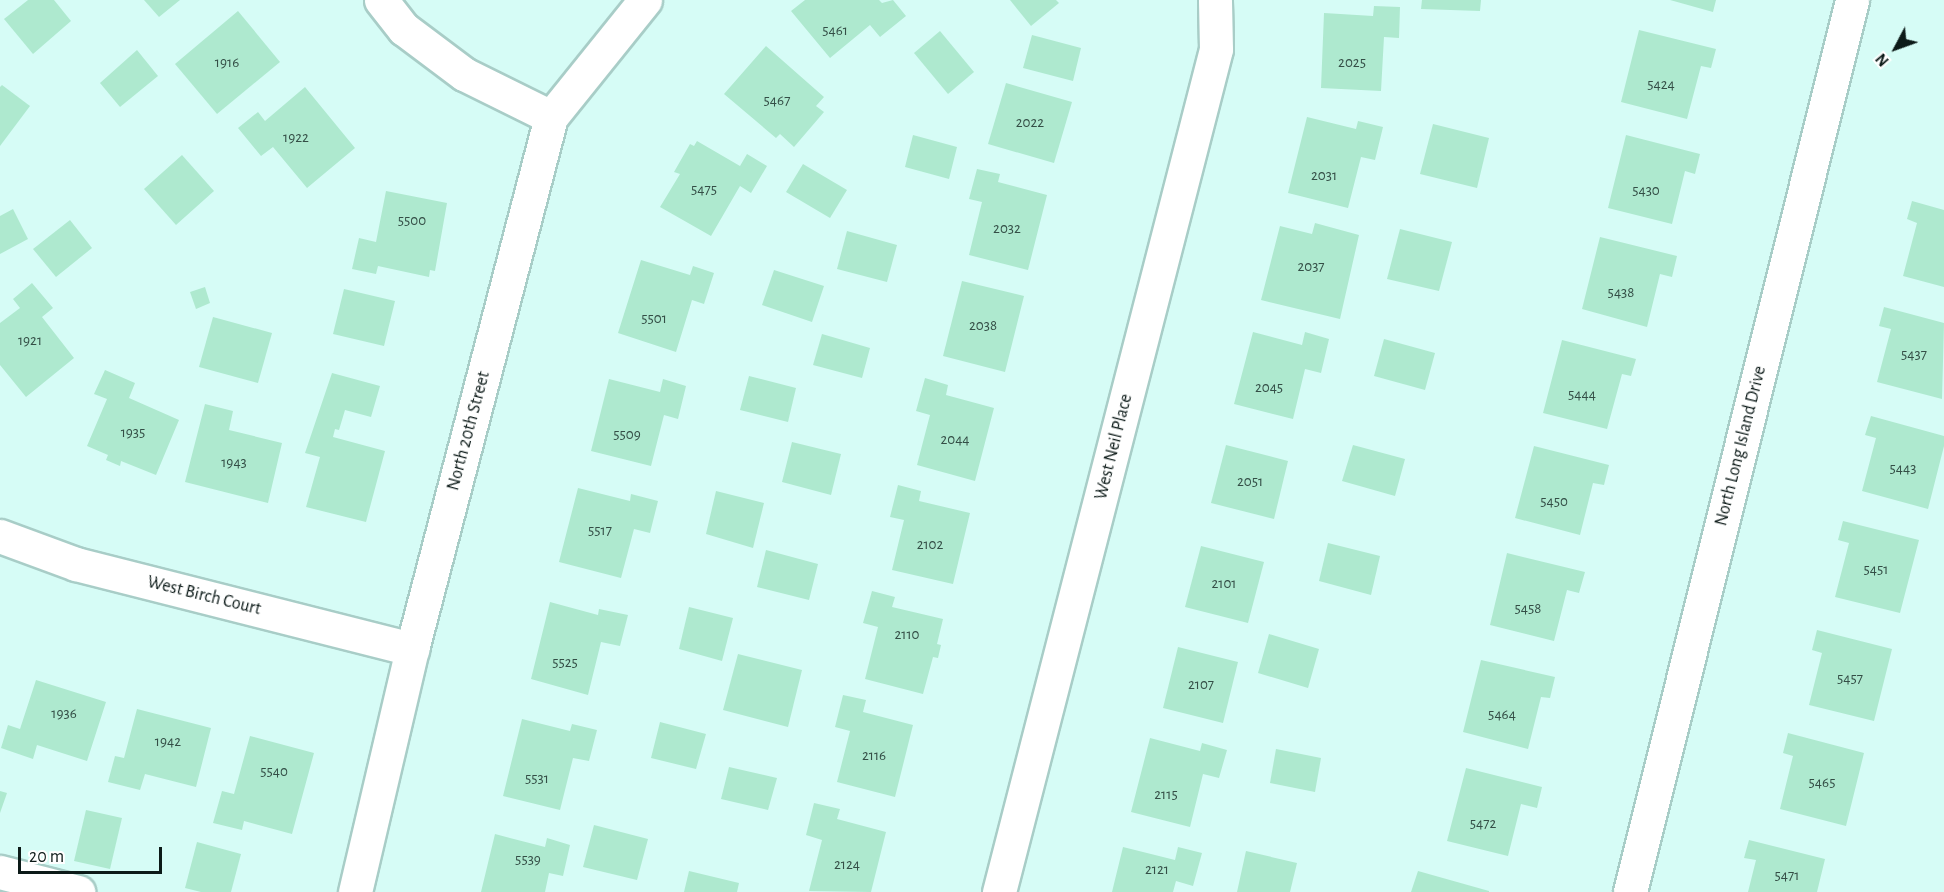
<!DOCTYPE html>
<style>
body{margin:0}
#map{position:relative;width:1944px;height:892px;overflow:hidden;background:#d6fcf6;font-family:"Alegreya Sans",sans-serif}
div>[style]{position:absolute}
.building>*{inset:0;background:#aee9cf}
.roads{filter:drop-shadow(2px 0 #a8cdc7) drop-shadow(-2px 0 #a8cdc7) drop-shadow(0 2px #a8cdc7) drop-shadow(0 -2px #a8cdc7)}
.minor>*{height:33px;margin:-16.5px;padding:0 16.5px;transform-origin:16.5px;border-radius:16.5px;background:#fff}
span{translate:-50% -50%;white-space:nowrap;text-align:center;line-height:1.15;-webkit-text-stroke:5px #fff;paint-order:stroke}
.number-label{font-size:15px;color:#344e46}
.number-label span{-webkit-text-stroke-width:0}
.street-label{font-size:18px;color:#0c1a18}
.north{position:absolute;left:1866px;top:18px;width:60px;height:60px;-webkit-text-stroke:4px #fff;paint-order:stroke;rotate:229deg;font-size:16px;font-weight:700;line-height:24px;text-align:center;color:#0c1a18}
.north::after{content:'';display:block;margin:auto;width:21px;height:27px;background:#0c1a18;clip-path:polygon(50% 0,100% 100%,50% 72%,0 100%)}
.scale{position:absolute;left:18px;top:847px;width:144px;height:27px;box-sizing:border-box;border:3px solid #0c1a18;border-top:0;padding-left:8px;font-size:18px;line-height:21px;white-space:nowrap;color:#0c1a18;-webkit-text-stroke:4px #fff;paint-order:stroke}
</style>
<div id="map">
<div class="building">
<div style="clip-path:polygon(28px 0,54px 0,71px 21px,33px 54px,4px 19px)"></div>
<div style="clip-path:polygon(144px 0,180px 0,159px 17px)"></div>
<div style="clip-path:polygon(805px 0,879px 0,882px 3px,893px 0,906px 16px,880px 37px,870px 25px,830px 58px,791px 11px)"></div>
<div style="clip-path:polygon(1010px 0,1056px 0,1059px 3px,1031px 26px)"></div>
<div style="clip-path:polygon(1422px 0,1481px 0,1480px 11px,1421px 9px)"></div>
<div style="clip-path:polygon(1670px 0,1716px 0,1713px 12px)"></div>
<div style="clip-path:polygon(1374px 6px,1400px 7px,1399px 38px,1384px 37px,1381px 91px,1321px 88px,1324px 13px,1373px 16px)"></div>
<div style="clip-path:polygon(238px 11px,280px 62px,217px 114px,175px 64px)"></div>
<div style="clip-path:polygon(1639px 30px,1716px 49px,1711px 68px,1701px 66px,1687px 119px,1621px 102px)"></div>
<div style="clip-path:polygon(940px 31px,974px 72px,948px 94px,914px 53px)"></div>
<div style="clip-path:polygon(1032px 35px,1081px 48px,1073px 81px,1023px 68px)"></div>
<div style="clip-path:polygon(766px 46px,824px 97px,816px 106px,824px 112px,794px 147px,780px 134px,776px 138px,724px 94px)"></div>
<div style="clip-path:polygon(137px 50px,158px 76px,120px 107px,100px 83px)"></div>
<div style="clip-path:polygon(1006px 83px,1072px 102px,1054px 163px,988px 144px)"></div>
<div style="clip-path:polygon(2px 85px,30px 106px,0 146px,0 87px)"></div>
<div style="clip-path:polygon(305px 87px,355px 148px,307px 188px,273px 147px,261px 156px,238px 128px,258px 112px,265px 121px)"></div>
<div style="clip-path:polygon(1307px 117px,1356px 129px,1358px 121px,1383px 127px,1375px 160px,1361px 157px,1348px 208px,1288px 193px)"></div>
<div style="clip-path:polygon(1433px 124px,1489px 138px,1477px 188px,1420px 174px)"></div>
<div style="clip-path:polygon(913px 135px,957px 147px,949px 179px,905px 167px)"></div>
<div style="clip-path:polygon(1626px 135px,1700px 154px,1695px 174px,1685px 171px,1672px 224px,1608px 208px)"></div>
<div style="clip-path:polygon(697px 141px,740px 166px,747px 154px,767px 166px,751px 193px,740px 186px,711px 236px,660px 207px,680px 174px,674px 172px,690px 144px,694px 146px)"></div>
<div style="clip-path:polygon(182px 155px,214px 191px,176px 225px,144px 189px)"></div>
<div style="clip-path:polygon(803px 164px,847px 190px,830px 218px,786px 192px)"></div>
<div style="clip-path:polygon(977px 169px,1000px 174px,998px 182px,1047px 195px,1028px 270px,969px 255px,982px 202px,969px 199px)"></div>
<div style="clip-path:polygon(386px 191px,447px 203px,435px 271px,430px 270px,429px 277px,378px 266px,376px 274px,352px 269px,359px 238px,376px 242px)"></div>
<div style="clip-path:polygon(1912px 201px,1944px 210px,1944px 287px,1903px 276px,1917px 223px,1907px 219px)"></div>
<div style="clip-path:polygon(13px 209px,28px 239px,0 254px,0 216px)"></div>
<div style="clip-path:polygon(70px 220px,92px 248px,56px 277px,33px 249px)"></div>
<div style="clip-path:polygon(1315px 223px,1359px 235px,1340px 319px,1261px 300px,1280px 226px,1312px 234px)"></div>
<div style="clip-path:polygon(1400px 229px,1452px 242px,1439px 291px,1387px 279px)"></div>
<div style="clip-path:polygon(847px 231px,897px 245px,887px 282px,837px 269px)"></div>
<div style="clip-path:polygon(1600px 237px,1677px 256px,1672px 277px,1660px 274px,1647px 327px,1582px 309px)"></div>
<div style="clip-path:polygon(641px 260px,690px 275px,693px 266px,714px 273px,704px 304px,692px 300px,676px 352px,618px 333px)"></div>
<div style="clip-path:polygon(774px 270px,824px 286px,812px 322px,762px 305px)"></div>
<div style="clip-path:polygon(962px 281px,1024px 296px,1005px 372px,943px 356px)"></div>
<div style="clip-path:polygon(32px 283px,53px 308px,42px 317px,74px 358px,26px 397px,0 365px,0 323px,20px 308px,13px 299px)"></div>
<div style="clip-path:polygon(205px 287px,210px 303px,196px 309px,190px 292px)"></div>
<div style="clip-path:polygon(344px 289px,395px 301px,384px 346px,333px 334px)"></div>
<div style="clip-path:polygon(1884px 307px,1944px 323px,1942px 399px,1877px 382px,1891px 329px,1879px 326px)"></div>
<div style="clip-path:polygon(213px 317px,272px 333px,258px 383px,199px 367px)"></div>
<div style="clip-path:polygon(1253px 332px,1302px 345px,1305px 332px,1329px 339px,1321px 373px,1305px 369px,1293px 419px,1234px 404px)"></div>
<div style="clip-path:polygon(822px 334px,870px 348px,862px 378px,813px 365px)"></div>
<div style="clip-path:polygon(1384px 339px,1435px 353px,1425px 390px,1374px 376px)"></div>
<div style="clip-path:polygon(1562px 340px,1636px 359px,1631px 376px,1622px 374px,1607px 429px,1543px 413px)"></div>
<div style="clip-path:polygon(105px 370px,135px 383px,129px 398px,179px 420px,156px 475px,121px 461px,120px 466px,106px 460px,108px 455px,87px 446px,107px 399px,94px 394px)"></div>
<div style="clip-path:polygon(332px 373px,380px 386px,371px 417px,345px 410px,339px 430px,335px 429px,333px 437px,385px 451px,366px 522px,306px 507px,320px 457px,305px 453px)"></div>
<div style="clip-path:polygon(749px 376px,796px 388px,788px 422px,740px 410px)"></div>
<div style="clip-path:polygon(925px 378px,948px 385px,946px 395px,994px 408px,975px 481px,917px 465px,930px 415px,916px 411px)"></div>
<div style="clip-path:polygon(609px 379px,660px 392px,663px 379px,686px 386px,678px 419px,664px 415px,651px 466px,591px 451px)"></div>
<div style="clip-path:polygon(205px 404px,233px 411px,229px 430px,282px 443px,268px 503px,185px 482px)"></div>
<div style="clip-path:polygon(1871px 416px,1944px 436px,1944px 446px,1928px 509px,1862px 491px,1876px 438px,1865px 435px)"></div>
<div style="clip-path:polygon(792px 442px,841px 454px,831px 495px,782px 482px)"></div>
<div style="clip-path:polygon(1226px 445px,1288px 461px,1274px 519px,1211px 503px)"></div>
<div style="clip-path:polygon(1353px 445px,1405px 459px,1395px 496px,1342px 481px)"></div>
<div style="clip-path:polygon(1534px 446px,1609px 465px,1604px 485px,1593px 483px,1580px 535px,1515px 518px)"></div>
<div style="clip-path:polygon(898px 485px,921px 491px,919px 501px,970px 513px,953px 584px,892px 570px,904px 520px,890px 517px)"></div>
<div style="clip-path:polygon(578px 488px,630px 501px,631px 494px,658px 501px,650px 533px,634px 529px,621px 578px,559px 562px)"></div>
<div style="clip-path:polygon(716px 491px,764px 503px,753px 548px,706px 534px)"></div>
<div style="clip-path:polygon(1843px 521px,1919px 540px,1900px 613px,1835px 597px,1849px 543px,1838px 540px)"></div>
<div style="clip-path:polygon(1328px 543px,1380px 556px,1371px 595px,1319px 581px)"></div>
<div style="clip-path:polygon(1201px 546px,1264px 562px,1248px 623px,1185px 607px)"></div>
<div style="clip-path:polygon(766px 550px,818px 564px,809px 600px,757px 587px)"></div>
<div style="clip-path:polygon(1507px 553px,1585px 572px,1579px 593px,1567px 590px,1554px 641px,1490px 625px)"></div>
<div style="clip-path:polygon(872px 591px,895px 597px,892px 607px,943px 619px,937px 644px,941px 645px,938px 658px,933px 657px,923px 694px,865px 679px,878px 627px,863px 623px)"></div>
<div style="clip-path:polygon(550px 602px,598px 615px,599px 609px,628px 615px,620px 646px,601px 642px,588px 695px,531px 679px)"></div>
<div style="clip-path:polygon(689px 607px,733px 618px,722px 661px,679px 649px)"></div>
<div style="clip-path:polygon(1817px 630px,1892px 649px,1874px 721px,1809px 705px,1822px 653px,1812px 650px)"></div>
<div style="clip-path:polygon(1269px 634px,1319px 649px,1308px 688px,1258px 673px)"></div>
<div style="clip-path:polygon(1178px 647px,1238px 662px,1223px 723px,1163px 708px)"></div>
<div style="clip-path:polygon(738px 654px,802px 670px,788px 727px,723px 710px)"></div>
<div style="clip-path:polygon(1481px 660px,1555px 677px,1550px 698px,1541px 697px,1528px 749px,1463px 732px)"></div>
<div style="clip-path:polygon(36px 680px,106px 702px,87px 761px,37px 745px,33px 759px,1px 748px,8px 725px,20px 729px)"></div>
<div style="clip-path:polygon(843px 695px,866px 700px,863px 712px,913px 725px,895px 797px,837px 782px,850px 731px,835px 727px)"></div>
<div style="clip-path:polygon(137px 709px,211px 728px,196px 787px,145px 774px,140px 790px,108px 782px,115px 756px,124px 758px)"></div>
<div style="clip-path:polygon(522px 719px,570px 731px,572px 724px,597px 730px,589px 761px,573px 758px,560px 810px,503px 796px)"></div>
<div style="clip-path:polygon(660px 722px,706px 734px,696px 769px,651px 758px)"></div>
<div style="clip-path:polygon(1788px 733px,1864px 753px,1846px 826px,1780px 809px,1793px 756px,1783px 753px)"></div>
<div style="clip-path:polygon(250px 736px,314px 753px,292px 834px,244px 821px,242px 830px,213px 823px,222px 791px,234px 794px)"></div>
<div style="clip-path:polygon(1150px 738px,1200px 751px,1202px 743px,1227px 750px,1219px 778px,1203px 774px,1190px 827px,1131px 812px)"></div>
<div style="clip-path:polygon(1276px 749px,1321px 758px,1315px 792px,1270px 783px)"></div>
<div style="clip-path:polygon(729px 767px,777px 778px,768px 810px,721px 799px)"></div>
<div style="clip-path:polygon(1466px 768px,1542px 787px,1537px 808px,1521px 804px,1508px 856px,1447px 841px)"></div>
<div style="clip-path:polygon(0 791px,7px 793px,0 813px)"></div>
<div style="clip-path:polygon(814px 803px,840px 809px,837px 819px,886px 832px,871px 892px,809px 891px,822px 840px,806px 835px)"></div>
<div style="clip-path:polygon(86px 810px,122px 818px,110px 869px,74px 861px)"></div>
<div style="clip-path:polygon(594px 825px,648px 839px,637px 880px,583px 867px)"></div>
<div style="clip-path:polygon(495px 834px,545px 847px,547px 838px,570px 845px,563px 876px,549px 873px,545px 892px,481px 892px)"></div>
<div style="clip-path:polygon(1749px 840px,1825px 859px,1817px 892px,1748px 892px,1756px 860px,1744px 858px)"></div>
<div style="clip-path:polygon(197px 842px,241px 854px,231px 892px,201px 892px,185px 888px)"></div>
<div style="clip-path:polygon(1123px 847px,1175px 860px,1178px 847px,1202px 853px,1193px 886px,1176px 881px,1173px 892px,1112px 892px)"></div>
<div style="clip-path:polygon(1246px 851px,1297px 863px,1290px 892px,1237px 892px)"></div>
<div style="clip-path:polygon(689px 871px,739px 883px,737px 892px,684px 892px)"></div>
<div style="clip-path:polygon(1418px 871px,1489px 891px,1489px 892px,1411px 892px)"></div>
</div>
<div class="roads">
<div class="minor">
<div style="left:381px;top:0;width:37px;rotate:52deg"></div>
<div style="left:404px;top:29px;width:75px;rotate:36.9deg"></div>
<div style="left:464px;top:74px;width:97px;rotate:26.3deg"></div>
<div style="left:0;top:536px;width:81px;rotate:20.2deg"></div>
<div style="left:76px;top:564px;width:347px;rotate:14.2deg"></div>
<div style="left:0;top:872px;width:81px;rotate:14.4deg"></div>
<div style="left:355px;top:892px;width:250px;rotate:-76.8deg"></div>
<div style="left:412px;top:649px;width:550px;rotate:-75.36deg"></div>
<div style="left:551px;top:117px;width:150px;rotate:-51.2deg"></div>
<div style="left:999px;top:892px;width:870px;rotate:-75.56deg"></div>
<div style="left:1216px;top:49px;width:49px;rotate:-91.2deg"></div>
<div style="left:1630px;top:892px;width:919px;rotate:-76.02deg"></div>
</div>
</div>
<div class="number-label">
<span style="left:835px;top:31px">5461</span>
<span style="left:227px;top:63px">1916</span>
<span style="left:1352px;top:63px">2025</span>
<span style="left:1661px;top:85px">5424</span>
<span style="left:777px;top:101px">5467</span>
<span style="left:1030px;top:123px">2022</span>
<span style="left:296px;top:138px">1922</span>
<span style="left:1324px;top:176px">2031</span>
<span style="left:704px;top:190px">5475</span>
<span style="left:1646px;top:191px">5430</span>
<span style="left:412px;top:221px">5500</span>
<span style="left:1007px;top:229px">2032</span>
<span style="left:1311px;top:267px">2037</span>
<span style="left:1621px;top:293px">5438</span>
<span style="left:654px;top:319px">5501</span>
<span style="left:983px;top:326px">2038</span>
<span style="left:30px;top:341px">1921</span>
<span style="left:1914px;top:355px">5437</span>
<span style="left:1269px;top:388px">2045</span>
<span style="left:1582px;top:395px">5444</span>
<span style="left:133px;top:433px">1935</span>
<span style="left:627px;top:435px">5509</span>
<span style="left:955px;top:440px">2044</span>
<span style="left:234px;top:463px">1943</span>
<span style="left:1903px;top:469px">5443</span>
<span style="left:1250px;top:482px">2051</span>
<span style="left:1554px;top:502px">5450</span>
<span style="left:600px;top:531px">5517</span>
<span style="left:930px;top:545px">2102</span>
<span style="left:1876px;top:570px">5451</span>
<span style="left:1224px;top:584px">2101</span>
<span style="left:1528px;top:609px">5458</span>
<span style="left:907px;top:635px">2110</span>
<span style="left:565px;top:663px">5525</span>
<span style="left:1850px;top:679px">5457</span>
<span style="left:1201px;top:685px">2107</span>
<span style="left:64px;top:714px">1936</span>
<span style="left:1502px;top:715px">5464</span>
<span style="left:168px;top:742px">1942</span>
<span style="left:874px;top:756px">2116</span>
<span style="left:274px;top:772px">5540</span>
<span style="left:537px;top:779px">5531</span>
<span style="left:1822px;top:783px">5465</span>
<span style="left:1166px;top:795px">2115</span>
<span style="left:1483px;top:824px">5472</span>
<span style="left:528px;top:860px">5539</span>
<span style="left:847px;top:865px">2124</span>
<span style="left:1157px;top:870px">2121</span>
<span style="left:1787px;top:876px">5471</span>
</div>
<div class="street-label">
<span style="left:469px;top:431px;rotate:-75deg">North 20th Street</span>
<span style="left:1741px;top:446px;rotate:-76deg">North Long Island Drive</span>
<span style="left:1114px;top:447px;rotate:-76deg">West Neil Place</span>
<span style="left:204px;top:596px;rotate:14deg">West Birch Court</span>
</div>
<div class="north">N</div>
<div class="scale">20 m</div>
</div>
